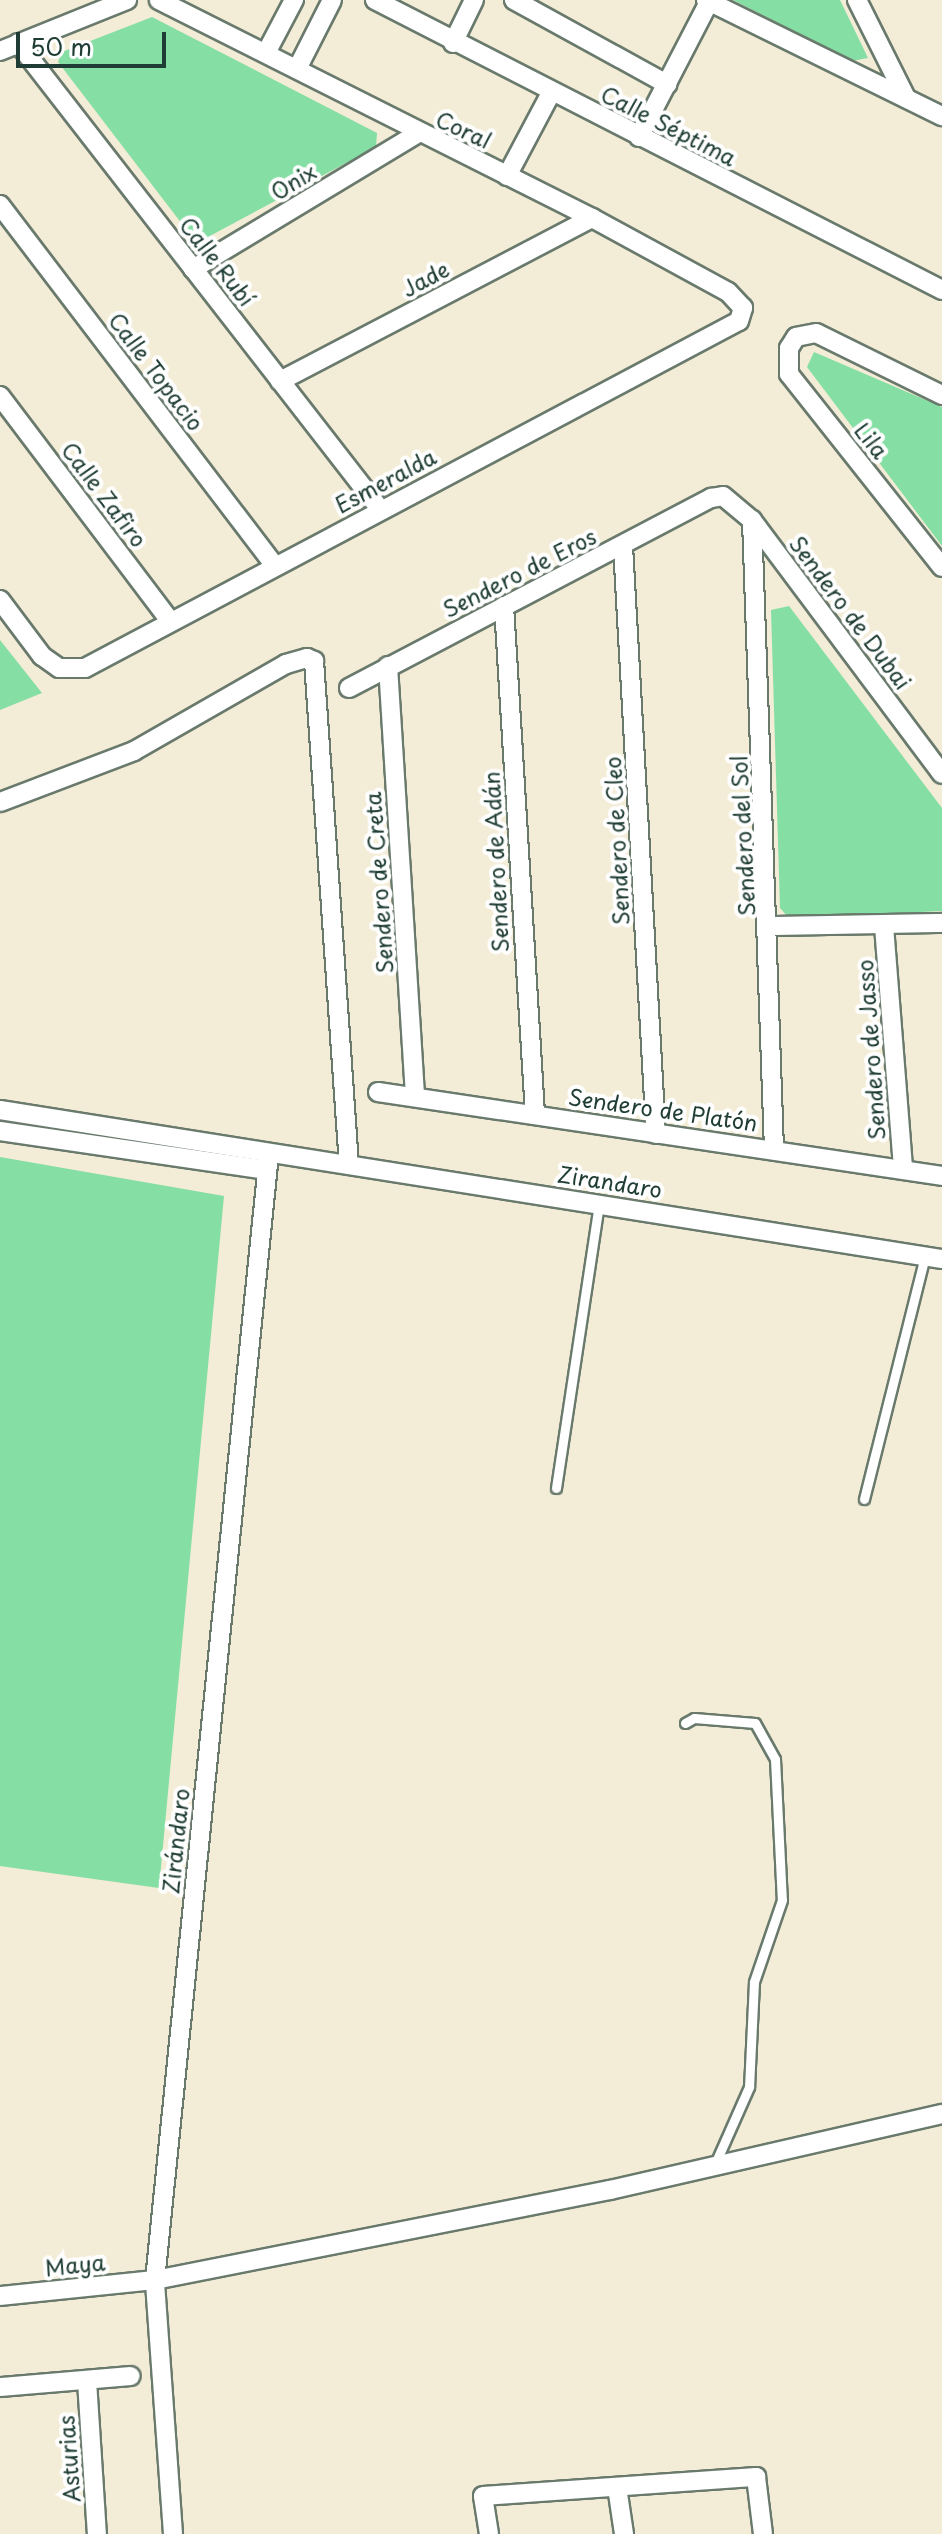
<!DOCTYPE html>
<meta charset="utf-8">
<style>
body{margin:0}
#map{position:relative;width:942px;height:2534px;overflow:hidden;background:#f3ecd6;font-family:"Playpen Sans",sans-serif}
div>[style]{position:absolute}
.green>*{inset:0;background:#85dea3}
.roads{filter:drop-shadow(2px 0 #697a6d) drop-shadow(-2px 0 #697a6d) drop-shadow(0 2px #697a6d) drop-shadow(0 -2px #697a6d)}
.service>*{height:9px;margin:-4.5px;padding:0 4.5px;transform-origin:4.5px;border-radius:4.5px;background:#fff}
.minor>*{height:18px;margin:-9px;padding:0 9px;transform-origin:9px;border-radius:9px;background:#fff}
span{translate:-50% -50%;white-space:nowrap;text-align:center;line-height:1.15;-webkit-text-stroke:8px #fff;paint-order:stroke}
.street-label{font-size:22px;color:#1f3d34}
.scale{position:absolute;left:16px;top:32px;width:150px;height:36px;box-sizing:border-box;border:4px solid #1f3d34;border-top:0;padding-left:10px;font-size:24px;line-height:28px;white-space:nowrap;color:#1f3d34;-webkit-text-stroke:6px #fff;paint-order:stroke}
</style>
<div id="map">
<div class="green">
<div style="clip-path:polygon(733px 0,840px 0,868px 58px,852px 61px)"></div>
<div style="clip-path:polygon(152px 17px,377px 133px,376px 147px,206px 238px,192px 237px,58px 62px,62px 52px)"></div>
<div style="clip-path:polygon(814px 352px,942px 407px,942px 546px,807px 367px)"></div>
<div style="clip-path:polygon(789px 606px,942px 808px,942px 911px,789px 918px,780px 908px,771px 610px)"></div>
<div style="clip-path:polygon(0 640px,42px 693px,0 710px)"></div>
<div style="clip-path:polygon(0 1157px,224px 1196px,159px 1888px,0 1866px)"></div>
</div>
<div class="roads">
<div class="service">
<div style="left:556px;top:1488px;width:287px;rotate:-81.4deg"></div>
<div style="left:864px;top:1499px;width:251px;rotate:-75.9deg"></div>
<div style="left:685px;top:1723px;width:10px;rotate:-29deg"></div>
<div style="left:694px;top:1718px;width:61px;rotate:4.7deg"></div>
<div style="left:755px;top:1723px;width:41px;rotate:60.9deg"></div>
<div style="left:775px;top:1759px;width:141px;rotate:87.2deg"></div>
<div style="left:782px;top:1900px;width:87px;rotate:108.9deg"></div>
<div style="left:754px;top:1982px;width:105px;rotate:92.7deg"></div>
<div style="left:749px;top:2087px;width:86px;rotate:113.9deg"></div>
</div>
<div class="minor">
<div style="left:375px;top:0;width:637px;rotate:27.09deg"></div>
<div style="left:514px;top:0;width:175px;rotate:28.8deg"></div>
<div style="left:706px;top:0;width:263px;rotate:26.2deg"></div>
<div style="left:857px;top:0;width:110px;rotate:63.4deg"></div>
<div style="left:18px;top:43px;width:590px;rotate:52.16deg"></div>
<div style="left:453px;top:43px;width:48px;rotate:-64deg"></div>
<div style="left:0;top:51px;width:137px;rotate:-21.9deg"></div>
<div style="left:266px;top:53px;width:60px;rotate:-62.2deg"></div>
<div style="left:297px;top:69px;width:77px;rotate:-63.1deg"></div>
<div style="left:639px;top:137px;width:152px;rotate:-62.6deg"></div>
<div style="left:507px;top:176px;width:94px;rotate:-62.1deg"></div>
<div style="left:0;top:205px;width:454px;rotate:52.7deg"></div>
<div style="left:193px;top:269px;width:262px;rotate:-31.1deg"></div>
<div style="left:280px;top:381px;width:352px;rotate:-27.6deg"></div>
<div style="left:942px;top:395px;width:140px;rotate:-153.8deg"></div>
<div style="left:816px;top:333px;width:20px;rotate:169deg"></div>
<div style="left:796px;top:337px;width:13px;rotate:122deg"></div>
<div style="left:789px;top:348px;width:26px;rotate:90deg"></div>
<div style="left:789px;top:374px;width:246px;rotate:51.6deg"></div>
<div style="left:0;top:396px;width:283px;rotate:52.9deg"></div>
<div style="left:752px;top:520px;width:629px;rotate:88deg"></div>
<div style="left:623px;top:546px;width:589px;rotate:86.79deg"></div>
<div style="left:0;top:600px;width:70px;rotate:53.1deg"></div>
<div style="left:42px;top:656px;width:21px;rotate:35deg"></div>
<div style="left:59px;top:668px;width:26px"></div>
<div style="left:85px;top:668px;width:740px;rotate:-27.95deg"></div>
<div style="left:739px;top:321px;width:14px;rotate:-73deg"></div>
<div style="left:743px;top:308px;width:22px;rotate:-133deg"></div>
<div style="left:728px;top:292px;width:155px;rotate:-151.4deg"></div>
<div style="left:592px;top:218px;width:485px;rotate:-153.3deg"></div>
<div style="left:504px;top:606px;width:510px;rotate:86.51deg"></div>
<div style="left:388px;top:666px;width:431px;rotate:86.4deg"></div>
<div style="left:349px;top:688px;width:409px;rotate:-27.7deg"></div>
<div style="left:711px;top:498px;width:12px;rotate:-9deg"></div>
<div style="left:723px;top:496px;width:38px;rotate:40deg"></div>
<div style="left:752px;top:520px;width:317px;rotate:53.2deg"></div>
<div style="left:0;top:802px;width:143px;rotate:-20.8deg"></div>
<div style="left:134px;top:751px;width:175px;rotate:-29.8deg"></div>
<div style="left:286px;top:664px;width:22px;rotate:-16deg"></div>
<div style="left:307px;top:658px;width:8px;rotate:23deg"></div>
<div style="left:314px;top:661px;width:505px;rotate:86.03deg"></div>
<div style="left:770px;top:926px;width:172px;rotate:-1deg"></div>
<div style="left:884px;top:926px;width:244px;rotate:85.5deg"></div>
<div style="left:378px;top:1092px;width:570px;rotate:8.47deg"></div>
<div style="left:0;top:1110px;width:954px;rotate:8.99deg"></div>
<div style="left:0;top:1131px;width:270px;rotate:8.3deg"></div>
<div style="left:0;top:2296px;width:156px;rotate:-5.9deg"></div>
<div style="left:155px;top:2280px;width:464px;rotate:-11.2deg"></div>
<div style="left:610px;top:2190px;width:341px;rotate:-12.9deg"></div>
<div style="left:87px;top:2381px;width:153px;rotate:86.3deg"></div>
<div style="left:0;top:2387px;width:131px;rotate:-4.8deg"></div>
<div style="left:617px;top:2487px;width:48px;rotate:81.5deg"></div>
<div style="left:173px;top:2534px;width:255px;rotate:-94.1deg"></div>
<div style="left:155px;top:2280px;width:1132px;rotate:-84.22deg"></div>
<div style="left:489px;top:2534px;width:38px;rotate:-99deg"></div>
<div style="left:483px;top:2496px;width:274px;rotate:-4deg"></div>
<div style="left:756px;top:2477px;width:57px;rotate:83deg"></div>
</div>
</div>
<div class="street-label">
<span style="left:669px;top:125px;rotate:27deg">Calle Séptima</span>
<span style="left:464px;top:129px;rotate:25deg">Coral</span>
<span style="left:293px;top:181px;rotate:-31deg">Onix</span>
<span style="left:218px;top:261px;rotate:52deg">Calle Rubí</span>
<span style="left:425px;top:278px;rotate:-28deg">Jade</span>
<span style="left:157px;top:371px;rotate:53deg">Calle Topacio</span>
<span style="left:872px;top:440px;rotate:51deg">Lila</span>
<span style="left:385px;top:480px;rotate:-28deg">Esmeralda</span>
<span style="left:105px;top:494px;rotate:53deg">Calle Zafiro</span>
<span style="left:519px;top:572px;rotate:-27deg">Sendero de Eros</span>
<span style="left:851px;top:612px;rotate:53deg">Sendero de Dubai</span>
<span style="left:742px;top:836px;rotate:-93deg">Sendero del Sol</span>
<span style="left:616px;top:841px;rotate:-93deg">Sendero de Cleo</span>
<span style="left:495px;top:862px;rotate:-93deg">Sendero de Adán</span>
<span style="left:378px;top:883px;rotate:-94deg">Sendero de Creta</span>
<span style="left:870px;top:1050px;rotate:-94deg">Sendero de Jasso</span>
<span style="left:663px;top:1109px;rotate:8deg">Sendero de Platón</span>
<span style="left:610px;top:1181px;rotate:9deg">Zirandaro</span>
<span style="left:175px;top:1841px;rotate:-84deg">Zirándaro</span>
<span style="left:75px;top:2264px;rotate:-6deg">Maya</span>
<span style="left:68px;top:2459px;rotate:-94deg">Asturias</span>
</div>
<div class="scale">50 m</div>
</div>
